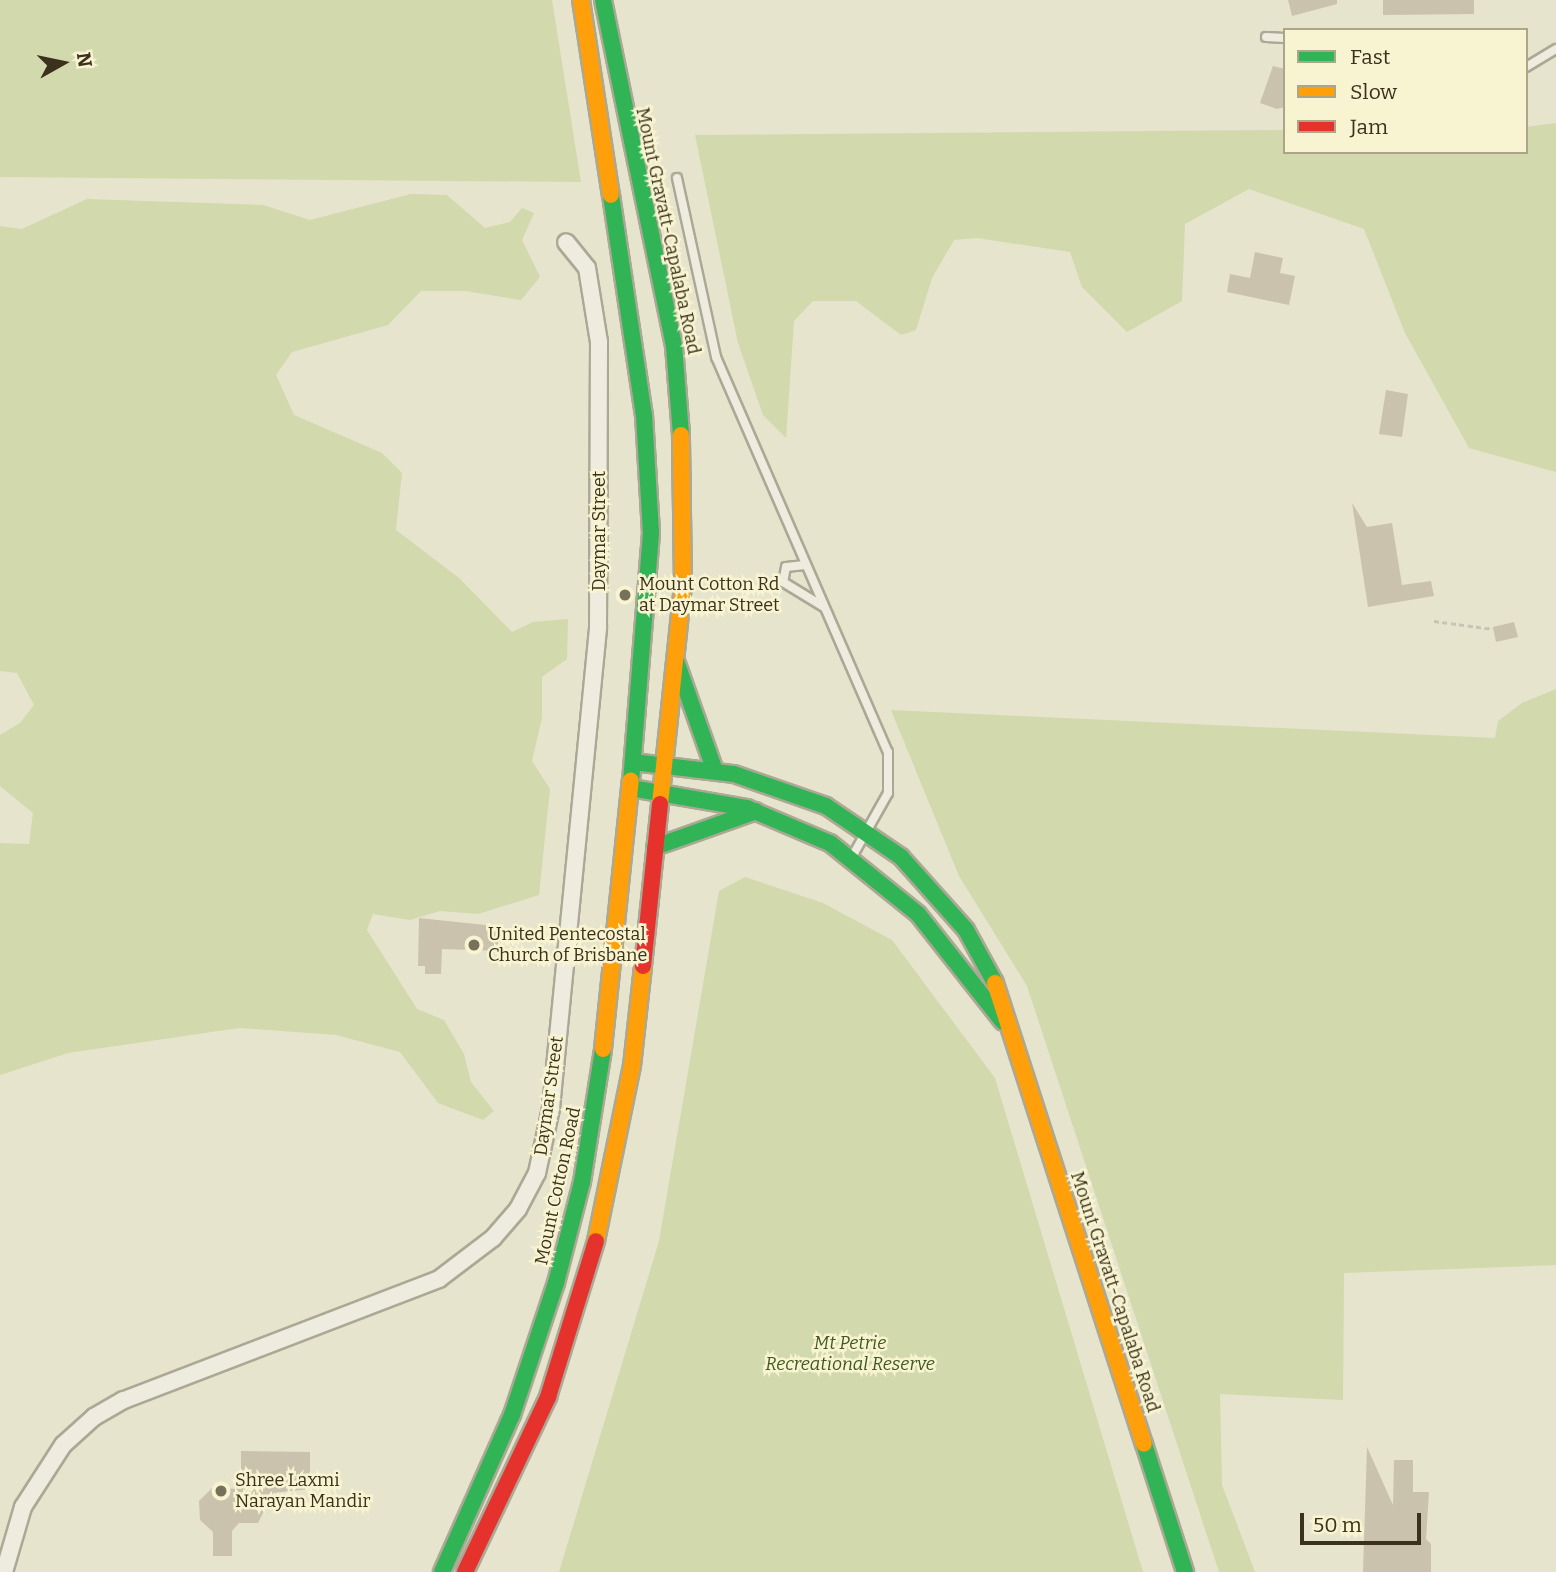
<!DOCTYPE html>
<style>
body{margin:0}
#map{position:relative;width:1556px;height:1572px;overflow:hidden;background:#e6e4cc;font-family:Bitter,serif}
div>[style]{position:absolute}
.green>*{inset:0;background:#d1d9ad}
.building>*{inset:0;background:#cac2ad}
.path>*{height:2.5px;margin-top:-1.25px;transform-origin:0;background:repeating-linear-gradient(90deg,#c7c4b5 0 5px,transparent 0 8.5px)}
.roads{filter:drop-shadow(2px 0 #aba895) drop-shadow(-2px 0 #aba895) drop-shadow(0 2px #aba895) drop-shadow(0 -2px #aba895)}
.lane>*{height:8px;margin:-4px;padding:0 4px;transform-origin:4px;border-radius:4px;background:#eeecde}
.street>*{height:16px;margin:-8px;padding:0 8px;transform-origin:8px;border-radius:8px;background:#eeecde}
.fast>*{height:16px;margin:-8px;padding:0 8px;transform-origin:8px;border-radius:8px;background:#30b455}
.slow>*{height:16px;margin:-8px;padding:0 8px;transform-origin:8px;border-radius:8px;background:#ff9f0a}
.jam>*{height:16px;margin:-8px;padding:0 8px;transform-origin:8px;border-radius:8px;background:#e5322d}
.dots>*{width:19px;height:19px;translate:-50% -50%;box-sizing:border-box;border:4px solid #f8f4d1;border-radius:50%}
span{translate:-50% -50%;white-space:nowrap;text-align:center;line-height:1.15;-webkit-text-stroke:5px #f8f4d1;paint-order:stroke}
.street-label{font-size:18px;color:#3b311c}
.poi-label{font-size:18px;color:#3b311c}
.left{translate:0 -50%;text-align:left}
.park-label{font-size:18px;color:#415921;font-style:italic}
.legend{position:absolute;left:1283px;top:28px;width:245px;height:126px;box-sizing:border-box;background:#f8f4d1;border:2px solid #aca689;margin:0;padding:9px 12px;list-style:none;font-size:21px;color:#3b311c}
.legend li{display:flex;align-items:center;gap:14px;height:35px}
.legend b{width:35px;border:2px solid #aca689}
.north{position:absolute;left:28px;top:28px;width:70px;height:70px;-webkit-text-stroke:5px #f8f4d1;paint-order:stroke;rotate:81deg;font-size:19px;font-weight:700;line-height:28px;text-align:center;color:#3b311c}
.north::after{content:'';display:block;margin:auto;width:24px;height:32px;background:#3b311c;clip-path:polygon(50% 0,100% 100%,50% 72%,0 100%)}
.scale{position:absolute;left:1300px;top:1513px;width:121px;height:32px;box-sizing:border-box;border:4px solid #3b311c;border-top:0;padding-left:9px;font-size:21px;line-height:24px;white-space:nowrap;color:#3b311c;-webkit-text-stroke:5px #f8f4d1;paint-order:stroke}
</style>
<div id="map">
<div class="green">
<div style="clip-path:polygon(0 0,552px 0,581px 182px,0 177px)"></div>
<div style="clip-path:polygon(1556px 123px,1556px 472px,1469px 448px,1405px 333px,1364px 229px,1249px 189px,1185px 224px,1182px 301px,1127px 332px,1082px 287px,1070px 252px,977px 238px,954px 240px,932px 278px,916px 330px,901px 335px,856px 301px,813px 301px,794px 321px,786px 438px,763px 415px,738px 343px,695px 135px,1285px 130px,1285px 152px,1526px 152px,1526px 127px)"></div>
<div style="clip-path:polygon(411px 194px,447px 195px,485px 228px,510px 222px,522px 208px,534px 213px,522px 240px,540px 277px,521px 300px,465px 291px,421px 291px,388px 325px,292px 352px,276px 375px,294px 415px,382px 453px,402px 473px,396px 530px,459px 578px,512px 632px,533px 622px,568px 619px,567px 659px,542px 677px,542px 718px,532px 761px,550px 789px,539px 895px,478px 914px,440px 911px,410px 920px,373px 914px,367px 930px,417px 1009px,444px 1020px,464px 1054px,471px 1082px,494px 1111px,483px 1120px,438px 1103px,400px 1052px,336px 1035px,239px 1028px,68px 1053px,0 1075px,0 843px,29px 844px,33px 813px,0 786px,0 735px,20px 723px,34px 705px,17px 673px,0 671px,0 226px,22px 229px,87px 199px,263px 205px,310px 220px)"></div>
<div style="clip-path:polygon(1556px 689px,1556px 1265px,1344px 1273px,1343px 1400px,1220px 1394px,1222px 1485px,1255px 1572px,1219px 1572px,1027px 986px,959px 876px,891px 710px,1495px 738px,1498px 721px,1522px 703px)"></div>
<div style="clip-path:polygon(745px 877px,823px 903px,892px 940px,995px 1078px,1143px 1572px,559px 1572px,659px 1241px,719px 891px)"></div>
</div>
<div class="building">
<div style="clip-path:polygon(1288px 0,1337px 0,1337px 4px,1292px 16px)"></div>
<div style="clip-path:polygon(1383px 0,1474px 0,1474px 14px,1383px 15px)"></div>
<div style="clip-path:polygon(1273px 66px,1285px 69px,1285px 107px,1277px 109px,1260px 103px)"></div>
<div style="clip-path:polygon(1255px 252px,1283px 258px,1280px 273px,1295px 276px,1289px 305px,1227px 292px,1230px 274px,1250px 278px)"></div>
<div style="clip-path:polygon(1386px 390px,1408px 394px,1402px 437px,1379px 434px)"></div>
<div style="clip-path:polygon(1352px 503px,1367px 527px,1392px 523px,1402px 585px,1431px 581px,1434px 596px,1368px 607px)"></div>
<div style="clip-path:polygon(1514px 622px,1518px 637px,1496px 642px,1493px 627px)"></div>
<div style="clip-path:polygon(419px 918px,504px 927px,503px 951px,442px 949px,441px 974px,425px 974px,425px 966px,418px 966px)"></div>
<div style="clip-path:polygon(1367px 1447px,1393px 1505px,1394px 1460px,1413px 1460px,1413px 1492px,1429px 1492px,1426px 1539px,1431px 1544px,1431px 1572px,1363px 1572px)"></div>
<div style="clip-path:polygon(241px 1451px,310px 1452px,310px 1489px,273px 1493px,258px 1523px,239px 1523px,232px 1531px,232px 1556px,213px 1556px,213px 1532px,200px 1520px,199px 1501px,212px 1488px,241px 1489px)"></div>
</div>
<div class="path">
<div style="left:1434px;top:621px;width:60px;rotate:7.7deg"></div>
</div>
<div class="roads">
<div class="lane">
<div style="left:1266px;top:37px;width:19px;rotate:3deg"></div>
<div style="left:1526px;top:67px;width:35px;rotate:-31deg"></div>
<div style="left:677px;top:178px;width:183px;rotate:77.7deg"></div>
<div style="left:716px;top:357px;width:431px;rotate:66.5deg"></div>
<div style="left:888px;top:752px;width:41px;rotate:90deg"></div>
<div style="left:888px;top:793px;width:71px;rotate:119.4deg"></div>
<div style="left:805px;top:565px;width:19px;rotate:174deg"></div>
<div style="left:786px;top:567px;width:15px;rotate:101deg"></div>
<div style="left:783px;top:582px;width:48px;rotate:31.4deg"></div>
</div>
<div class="street">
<div style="left:4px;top:1572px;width:68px;rotate:-73.7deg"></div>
<div style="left:23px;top:1507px;width:74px;rotate:-57.2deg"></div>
<div style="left:63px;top:1445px;width:42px;rotate:-42.1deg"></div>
<div style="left:94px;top:1417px;width:34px;rotate:-30deg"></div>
<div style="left:124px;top:1400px;width:337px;rotate:-21deg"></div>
<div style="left:439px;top:1279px;width:68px;rotate:-37.2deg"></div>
<div style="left:493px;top:1238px;width:38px;rotate:-49deg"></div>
<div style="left:518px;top:1209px;width:41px;rotate:-62.2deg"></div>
<div style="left:537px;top:1173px;width:66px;rotate:-77.8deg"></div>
<div style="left:551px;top:1108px;width:482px;rotate:-84.4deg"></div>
<div style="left:598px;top:628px;width:286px;rotate:-89.8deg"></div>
<div style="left:599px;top:342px;width:75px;rotate:-99.2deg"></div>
<div style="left:587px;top:268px;width:33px;rotate:-129deg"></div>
</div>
<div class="fast">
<div style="left:603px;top:0;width:353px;rotate:78.4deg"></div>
<div style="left:674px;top:346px;width:89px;rotate:85.5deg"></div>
<div style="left:611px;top:195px;width:222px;rotate:81.5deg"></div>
<div style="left:644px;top:415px;width:118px;rotate:86.6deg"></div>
<div style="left:651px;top:533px;width:248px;rotate:94.6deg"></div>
<div style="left:676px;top:661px;width:117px;rotate:70.5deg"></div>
<div style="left:633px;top:762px;width:102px;rotate:6.8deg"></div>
<div style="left:734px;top:774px;width:97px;rotate:19.2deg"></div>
<div style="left:826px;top:806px;width:91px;rotate:34.2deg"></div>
<div style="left:901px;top:857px;width:98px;rotate:48.3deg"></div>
<div style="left:966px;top:930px;width:60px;rotate:61.3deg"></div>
<div style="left:631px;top:788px;width:118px;rotate:9.8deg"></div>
<div style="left:747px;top:808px;width:90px;rotate:22.9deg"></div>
<div style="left:830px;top:843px;width:113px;rotate:38.9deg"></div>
<div style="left:918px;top:914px;width:137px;rotate:51.8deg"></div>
<div style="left:655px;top:847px;width:107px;rotate:-19.6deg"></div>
<div style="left:1144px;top:1444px;width:134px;rotate:72.2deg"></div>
<div style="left:442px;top:1572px;width:172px;rotate:-66deg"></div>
<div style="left:512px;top:1415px;width:139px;rotate:-71.6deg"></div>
<div style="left:556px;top:1283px;width:104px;rotate:-75.6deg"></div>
<div style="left:582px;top:1182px;width:135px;rotate:-81deg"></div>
</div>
<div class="slow">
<div style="left:581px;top:0;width:197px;rotate:81.3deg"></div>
<div style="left:660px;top:804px;width:221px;rotate:-84deg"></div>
<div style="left:683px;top:584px;width:149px;rotate:-90.8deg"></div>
<div style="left:995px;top:983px;width:484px;rotate:72.1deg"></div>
<div style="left:603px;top:1049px;width:270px;rotate:-84.1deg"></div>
<div style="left:596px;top:1241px;width:179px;rotate:-78.4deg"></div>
<div style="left:632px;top:1066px;width:101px;rotate:-83.7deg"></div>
</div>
<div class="jam">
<div style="left:643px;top:966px;width:163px;rotate:-84deg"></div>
<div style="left:465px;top:1572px;width:194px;rotate:-64.6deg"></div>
<div style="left:548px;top:1397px;width:163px;rotate:-72.9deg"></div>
</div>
</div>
<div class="dots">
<div style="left:625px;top:595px;background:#77705a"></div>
<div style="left:474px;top:945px;background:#77705a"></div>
<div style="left:221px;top:1491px;background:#77705a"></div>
</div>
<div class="street-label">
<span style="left:668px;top:231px;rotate:78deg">Mount Gravatt-Capalaba Road</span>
<span style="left:599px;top:531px;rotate:-90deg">Daymar Street</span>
<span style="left:549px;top:1096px;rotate:-82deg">Daymar Street</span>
<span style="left:558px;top:1186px;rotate:-78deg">Mount Cotton Road</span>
<span style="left:1115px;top:1292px;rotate:72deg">Mount Gravatt-Capalaba Road</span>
</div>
<div class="poi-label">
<span class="left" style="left:639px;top:595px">Mount Cotton Rd<br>at Daymar Street</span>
<span class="left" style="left:488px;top:945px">United Pentecostal<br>Church of Brisbane</span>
<span class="left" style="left:235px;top:1491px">Shree Laxmi<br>Narayan Mandir</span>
</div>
<div class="park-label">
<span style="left:850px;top:1354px">Mt Petrie<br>Recreational Reserve</span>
</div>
<ul class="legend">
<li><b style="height:9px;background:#30b455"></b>Fast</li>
<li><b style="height:9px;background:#ff9f0a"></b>Slow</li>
<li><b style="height:9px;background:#e5322d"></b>Jam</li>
</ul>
<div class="north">N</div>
<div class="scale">50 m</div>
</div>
